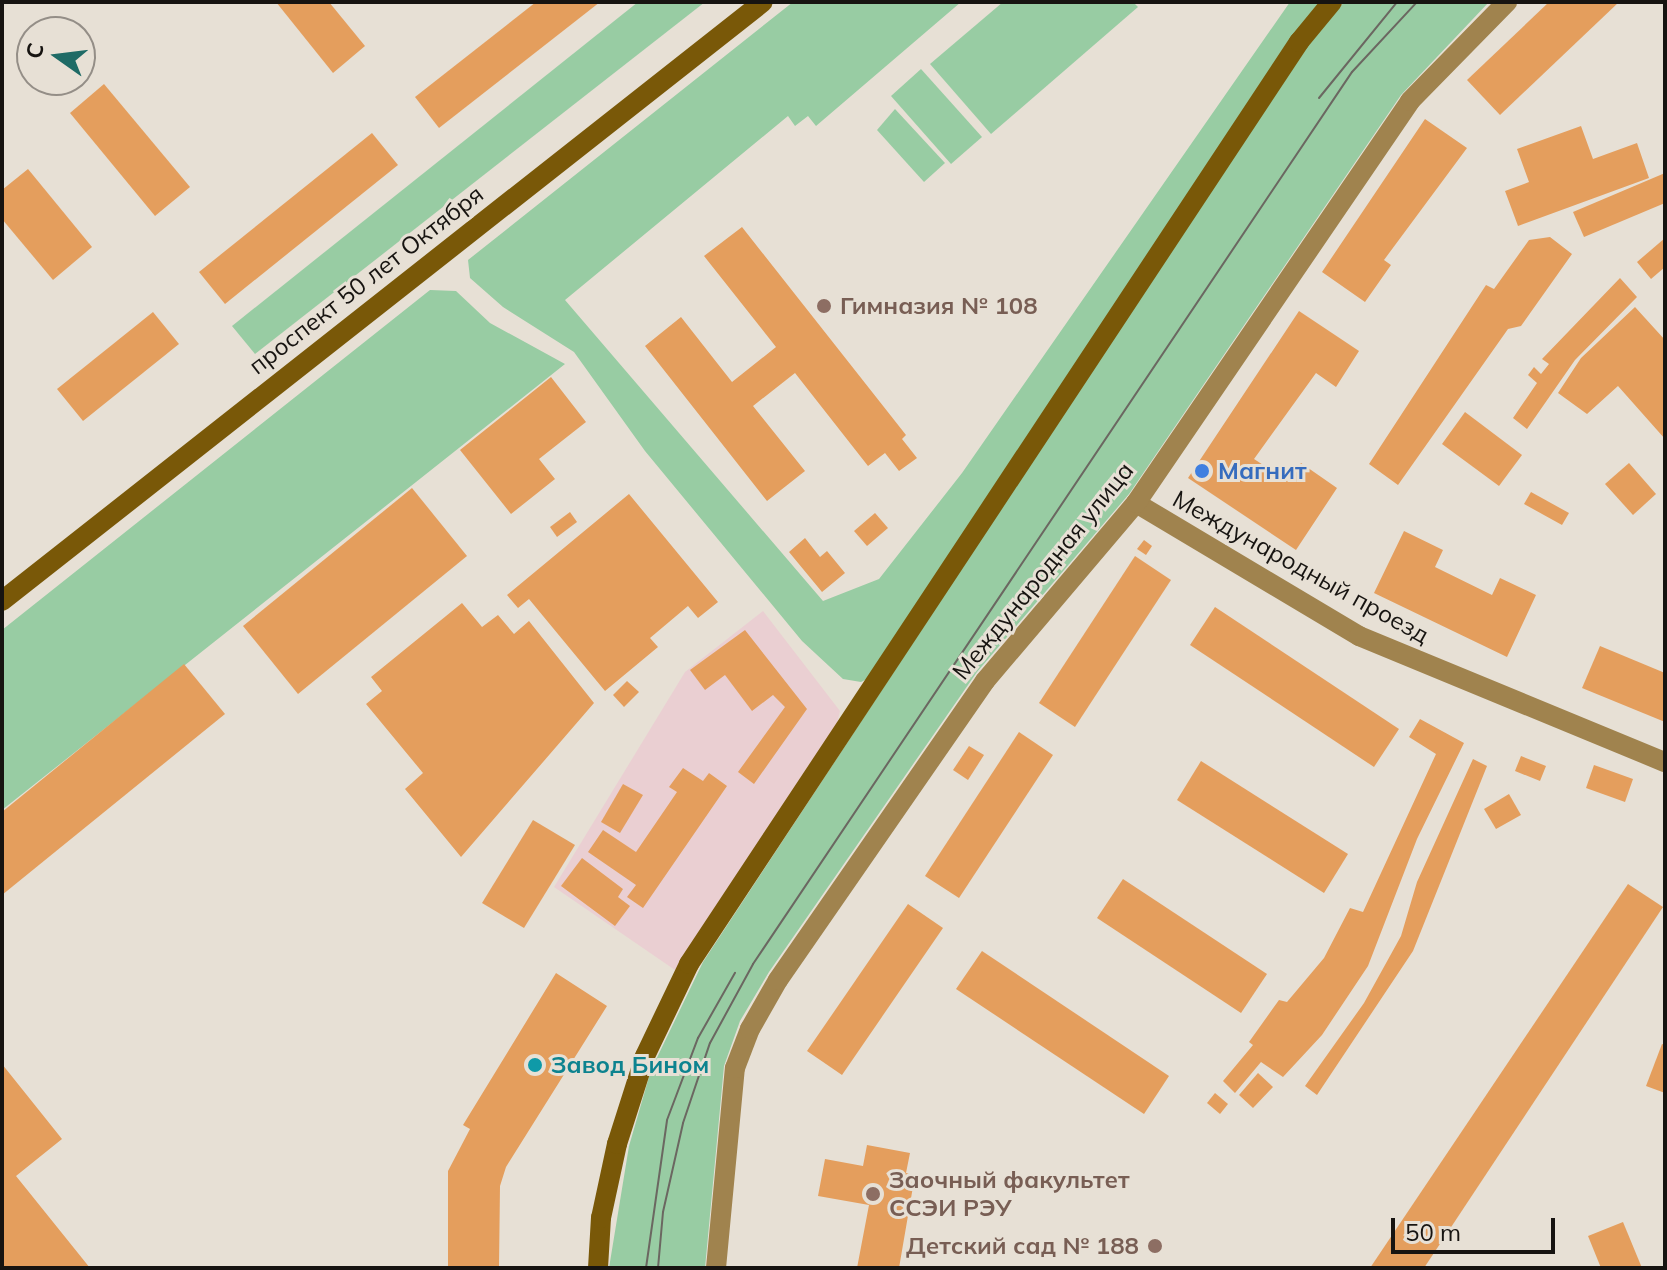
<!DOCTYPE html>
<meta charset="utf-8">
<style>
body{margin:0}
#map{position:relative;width:1667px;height:1270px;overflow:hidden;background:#e7e0d5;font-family:Mulish,sans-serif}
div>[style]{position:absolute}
.commercial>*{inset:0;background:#eacfd2}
.green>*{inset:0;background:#98cca3}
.building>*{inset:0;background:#e49e5d}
.street>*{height:20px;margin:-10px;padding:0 10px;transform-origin:10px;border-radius:10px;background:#a0834e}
.secondary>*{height:20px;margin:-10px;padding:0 10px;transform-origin:10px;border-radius:10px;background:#795808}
.tram>*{height:2px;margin:-1px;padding:0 1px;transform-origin:1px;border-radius:1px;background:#6b6761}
.dots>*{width:22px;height:22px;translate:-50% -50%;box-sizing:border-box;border:4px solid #e7e0d5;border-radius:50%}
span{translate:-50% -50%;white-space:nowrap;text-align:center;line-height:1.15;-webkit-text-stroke:6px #e7e0d5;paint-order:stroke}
.street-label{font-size:24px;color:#171411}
.education-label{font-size:24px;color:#785e54;font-weight:700}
.left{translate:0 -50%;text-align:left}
.right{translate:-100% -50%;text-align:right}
.shop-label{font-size:24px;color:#366cbe;font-weight:700}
.culture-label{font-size:24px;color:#0d838f;font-weight:700}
.frame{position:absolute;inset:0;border:4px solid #171411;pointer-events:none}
.north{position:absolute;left:16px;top:16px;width:80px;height:80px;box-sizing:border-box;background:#e7e0d5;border:2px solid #948e87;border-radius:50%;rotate:284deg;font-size:22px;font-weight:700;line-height:32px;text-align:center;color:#171411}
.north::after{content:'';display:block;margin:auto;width:28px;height:36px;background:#1f6b66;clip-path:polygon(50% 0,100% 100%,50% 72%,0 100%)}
.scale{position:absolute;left:1391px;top:1218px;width:164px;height:36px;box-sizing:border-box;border:4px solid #171411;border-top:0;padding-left:10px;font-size:24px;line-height:28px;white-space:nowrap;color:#171411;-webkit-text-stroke:6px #e7e0d5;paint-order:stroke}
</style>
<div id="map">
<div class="commercial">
<div style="clip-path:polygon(763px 611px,840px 711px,836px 728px,675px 970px,554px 887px,685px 672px)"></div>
</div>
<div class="green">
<div style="clip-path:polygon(638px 2px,705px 2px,255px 354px,232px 326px)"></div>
<div style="clip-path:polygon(793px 2px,961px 2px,816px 126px,808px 116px,795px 126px,788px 116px,565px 300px,823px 601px,879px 579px,962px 473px,1290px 2px,1321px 2px,873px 676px,861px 682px,843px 679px,802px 641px,645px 451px,574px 352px,503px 307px,470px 278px,468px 260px)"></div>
<div style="clip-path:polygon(1003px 2px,1133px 2px,1138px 7px,991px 134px,930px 64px)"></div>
<div style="clip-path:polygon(1344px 2px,1489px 2px,1401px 95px,1129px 494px,977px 672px,769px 972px,740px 1021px,724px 1066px,705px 1268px,609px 1268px,629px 1146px,651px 1070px,703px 962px,1304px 48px)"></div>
<div style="clip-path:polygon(921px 69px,982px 137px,951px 164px,891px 96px)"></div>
<div style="clip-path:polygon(895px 109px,945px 163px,924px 182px,877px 130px)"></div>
<div style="clip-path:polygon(430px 290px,456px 291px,490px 323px,565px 364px,2px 810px,2px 630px)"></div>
</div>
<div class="building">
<div style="clip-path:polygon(276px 2px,329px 2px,365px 46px,333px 73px)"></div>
<div style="clip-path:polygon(536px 2px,600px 2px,439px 128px,415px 97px)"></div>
<div style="clip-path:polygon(1549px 2px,1619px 2px,1500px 115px,1467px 80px)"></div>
<div style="clip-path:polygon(104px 84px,190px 187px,155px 216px,70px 113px)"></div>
<div style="clip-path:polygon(1425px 119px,1467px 148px,1384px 260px,1391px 265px,1365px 302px,1322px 272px)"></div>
<div style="clip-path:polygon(1581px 126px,1593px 159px,1637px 143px,1649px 178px,1518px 226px,1505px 191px,1529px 182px,1517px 149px)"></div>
<div style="clip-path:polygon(372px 133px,398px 165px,225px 304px,199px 272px)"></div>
<div style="clip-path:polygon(28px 169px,92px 247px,53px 280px,2px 219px,2px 190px)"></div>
<div style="clip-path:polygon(1665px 173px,1665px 203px,1584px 237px,1573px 212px)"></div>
<div style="clip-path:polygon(742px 227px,906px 435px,902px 439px,917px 458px,899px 471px,885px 453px,868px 466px,795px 373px,753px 406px,805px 471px,767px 501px,645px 346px,681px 317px,732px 382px,776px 347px,704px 256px)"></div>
<div style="clip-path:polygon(1550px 237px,1572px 254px,1521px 326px,1508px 329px,1398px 485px,1369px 464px,1486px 285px,1494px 289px,1529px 240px)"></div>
<div style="clip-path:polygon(1665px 238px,1665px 267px,1651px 279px,1637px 262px)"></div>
<div style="clip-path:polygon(1620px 278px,1637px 297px,1575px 360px,1527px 429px,1513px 418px,1537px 383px,1528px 375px,1534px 367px,1541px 374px,1549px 364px,1542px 359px)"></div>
<div style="clip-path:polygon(1635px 307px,1665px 340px,1665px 439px,1618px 386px,1587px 414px,1558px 393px,1581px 358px)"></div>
<div style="clip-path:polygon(1299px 311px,1359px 351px,1336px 387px,1316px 373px,1254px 459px,1289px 482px,1301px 463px,1337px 488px,1296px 550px,1188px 478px)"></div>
<div style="clip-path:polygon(153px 312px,179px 344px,83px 421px,57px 389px)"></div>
<div style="clip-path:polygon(551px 377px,586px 422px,539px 459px,555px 479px,511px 514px,460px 450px)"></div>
<div style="clip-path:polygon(1465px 412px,1522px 455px,1499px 486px,1442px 444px)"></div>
<div style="clip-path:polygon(1629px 463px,1656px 494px,1633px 515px,1605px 484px)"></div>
<div style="clip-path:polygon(412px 488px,467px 556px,298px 694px,243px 626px)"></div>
<div style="clip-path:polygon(1531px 492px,1569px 513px,1562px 525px,1524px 504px)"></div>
<div style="clip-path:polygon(629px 494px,718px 602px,698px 618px,688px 606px,650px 638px,658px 647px,605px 691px,529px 599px,518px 608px,507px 595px)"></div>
<div style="clip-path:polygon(570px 512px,577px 522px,557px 537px,550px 527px)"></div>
<div style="clip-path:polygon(875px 513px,888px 528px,867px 546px,854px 531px)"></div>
<div style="clip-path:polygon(1404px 531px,1443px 550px,1435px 567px,1492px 595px,1500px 578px,1536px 595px,1507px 657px,1374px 593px)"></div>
<div style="clip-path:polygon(805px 538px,820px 557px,827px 551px,845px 573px,822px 592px,789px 552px)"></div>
<div style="clip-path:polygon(1144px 540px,1152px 546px,1146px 555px,1137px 549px)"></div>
<div style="clip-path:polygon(1135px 556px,1171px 580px,1075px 727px,1039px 703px)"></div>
<div style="clip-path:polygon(462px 603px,482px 627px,498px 615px,514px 634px,529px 621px,594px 703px,461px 857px,405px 789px,423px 773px,366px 704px,382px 691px,371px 677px)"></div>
<div style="clip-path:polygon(1215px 607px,1399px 729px,1374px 767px,1190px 645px)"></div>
<div style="clip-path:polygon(745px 630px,807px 709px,754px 784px,738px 772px,785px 707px,773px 695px,752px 711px,725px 675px,705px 690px,690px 670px)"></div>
<div style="clip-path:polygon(1600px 646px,1665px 673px,1665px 722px,1582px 688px)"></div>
<div style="clip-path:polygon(184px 664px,225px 714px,2px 895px,2px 812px)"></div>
<div style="clip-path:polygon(627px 681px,639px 692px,624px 707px,613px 695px)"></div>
<div style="clip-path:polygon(1420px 719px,1464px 743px,1417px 839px,1368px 966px,1322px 1035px,1283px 1077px,1261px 1062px,1235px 1093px,1223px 1081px,1253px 1045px,1249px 1042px,1279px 1000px,1287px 1002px,1324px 958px,1350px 908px,1363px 912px,1436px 754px,1409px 737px)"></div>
<div style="clip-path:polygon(1019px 732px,1053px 755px,959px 898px,925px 876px)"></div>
<div style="clip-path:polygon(969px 746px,984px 755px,968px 780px,953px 770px)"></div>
<div style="clip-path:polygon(1521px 756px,1546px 766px,1540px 781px,1515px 771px)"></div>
<div style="clip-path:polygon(1473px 759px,1487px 766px,1413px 951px,1317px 1095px,1305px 1086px,1364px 1003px,1401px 936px,1417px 882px)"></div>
<div style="clip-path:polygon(1201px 761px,1348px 854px,1324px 893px,1177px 800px)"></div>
<div style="clip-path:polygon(1594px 765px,1633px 779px,1625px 802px,1586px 788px)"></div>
<div style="clip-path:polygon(683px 768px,703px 781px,709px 773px,727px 786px,643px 908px,627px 897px,636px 885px,588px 852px,603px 830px,636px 852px,677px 792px,669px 787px)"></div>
<div style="clip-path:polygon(623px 784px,643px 795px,620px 833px,601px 822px)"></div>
<div style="clip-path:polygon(1509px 794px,1521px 815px,1496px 829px,1484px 809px)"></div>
<div style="clip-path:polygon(533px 820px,575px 845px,524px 928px,482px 903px)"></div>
<div style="clip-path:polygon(582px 858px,623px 889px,618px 897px,630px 906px,615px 926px,561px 886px)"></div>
<div style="clip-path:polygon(1123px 879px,1267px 974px,1241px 1013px,1097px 918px)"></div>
<div style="clip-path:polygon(1628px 884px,1663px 907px,1424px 1268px,1370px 1268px)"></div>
<div style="clip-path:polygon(908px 904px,943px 928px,842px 1075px,807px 1051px)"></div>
<div style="clip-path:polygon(982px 951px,1169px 1076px,1144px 1114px,956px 989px)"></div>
<div style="clip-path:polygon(556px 973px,607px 1006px,506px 1167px,500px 1186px,499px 1268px,448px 1268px,448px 1171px,470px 1129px,463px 1125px)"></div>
<div style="clip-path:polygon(1662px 1044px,1665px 1045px,1665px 1093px,1646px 1086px)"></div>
<div style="clip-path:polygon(2px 1064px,62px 1139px,16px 1176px,90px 1268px,2px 1268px)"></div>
<div style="clip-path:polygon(1258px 1073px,1273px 1087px,1253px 1108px,1239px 1095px)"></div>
<div style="clip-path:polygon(1215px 1093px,1228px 1104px,1220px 1114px,1207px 1103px)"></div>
<div style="clip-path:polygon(867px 1145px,910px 1153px,906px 1173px,915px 1175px,899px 1268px,857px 1268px,869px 1205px,818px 1196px,825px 1159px,863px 1166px)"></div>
<div style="clip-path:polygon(1623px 1222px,1642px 1268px,1601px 1268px,1588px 1236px)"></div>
</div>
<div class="street">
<div style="left:1136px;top:503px;width:260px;rotate:30.8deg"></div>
<div style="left:1359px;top:636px;width:331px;rotate:22.4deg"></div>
<div style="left:716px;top:1268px;width:201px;rotate:-84.6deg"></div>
<div style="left:735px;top:1068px;width:42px;rotate:-69deg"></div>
<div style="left:750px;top:1029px;width:56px;rotate:-60.3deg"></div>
<div style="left:778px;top:980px;width:364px;rotate:-55.3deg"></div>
<div style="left:985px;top:681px;width:233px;rotate:-49.7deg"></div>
<div style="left:1136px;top:503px;width:486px;rotate:-55.7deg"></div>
<div style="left:1410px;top:101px;width:139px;rotate:-45.6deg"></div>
</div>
<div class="secondary">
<div style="left:2px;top:601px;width:968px;rotate:-38.21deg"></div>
<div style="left:598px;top:1268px;width:50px;rotate:-86.6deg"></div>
<div style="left:601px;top:1218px;width:76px;rotate:-77.8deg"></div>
<div style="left:617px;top:1144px;width:92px;rotate:-72.3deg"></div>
<div style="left:645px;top:1056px;width:102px;rotate:-64.4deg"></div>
<div style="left:689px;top:964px;width:1106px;rotate:-56.51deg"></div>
<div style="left:1299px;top:42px;width:52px;rotate:-50.5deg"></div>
</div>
<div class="tram">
<div style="left:1319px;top:98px;width:124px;rotate:-50.9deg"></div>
<div style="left:646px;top:1268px;width:149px;rotate:-81.9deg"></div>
<div style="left:667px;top:1120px;width:88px;rotate:-69.3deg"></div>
<div style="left:698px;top:1038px;width:75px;rotate:-60.4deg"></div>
<div style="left:658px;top:1268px;width:56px;rotate:-84.9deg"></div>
<div style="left:663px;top:1212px;width:91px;rotate:-77.3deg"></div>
<div style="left:683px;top:1123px;width:84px;rotate:-71.4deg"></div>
<div style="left:710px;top:1043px;width:90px;rotate:-61.4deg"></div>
<div style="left:753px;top:964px;width:1074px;rotate:-56.12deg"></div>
<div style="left:1352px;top:72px;width:96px;rotate:-47.1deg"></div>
</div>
<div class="dots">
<div style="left:824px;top:306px;background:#8d6e63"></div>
<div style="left:1202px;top:471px;background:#3f7fe0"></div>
<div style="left:535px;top:1065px;background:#0f9aa8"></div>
<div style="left:873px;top:1194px;background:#8d6e63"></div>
<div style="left:1155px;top:1246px;background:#8d6e63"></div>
</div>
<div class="street-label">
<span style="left:366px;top:280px;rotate:-38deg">проспект 50 лет Октября</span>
<span style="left:1301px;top:567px;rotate:29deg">Международный проезд</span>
<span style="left:1043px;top:571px;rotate:-51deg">Международная улица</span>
</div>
<div class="education-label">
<span class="left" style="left:840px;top:306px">Гимназия № 108</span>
<span class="left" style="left:889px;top:1194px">Заочный факультет<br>ССЭИ РЭУ</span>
<span class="right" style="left:1139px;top:1246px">Детский сад № 188</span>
</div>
<div class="shop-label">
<span class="left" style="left:1218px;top:471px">Магнит</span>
</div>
<div class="culture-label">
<span class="left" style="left:551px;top:1065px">Завод Бином</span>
</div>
<div class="frame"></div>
<div class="north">С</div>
<div class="scale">50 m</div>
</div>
